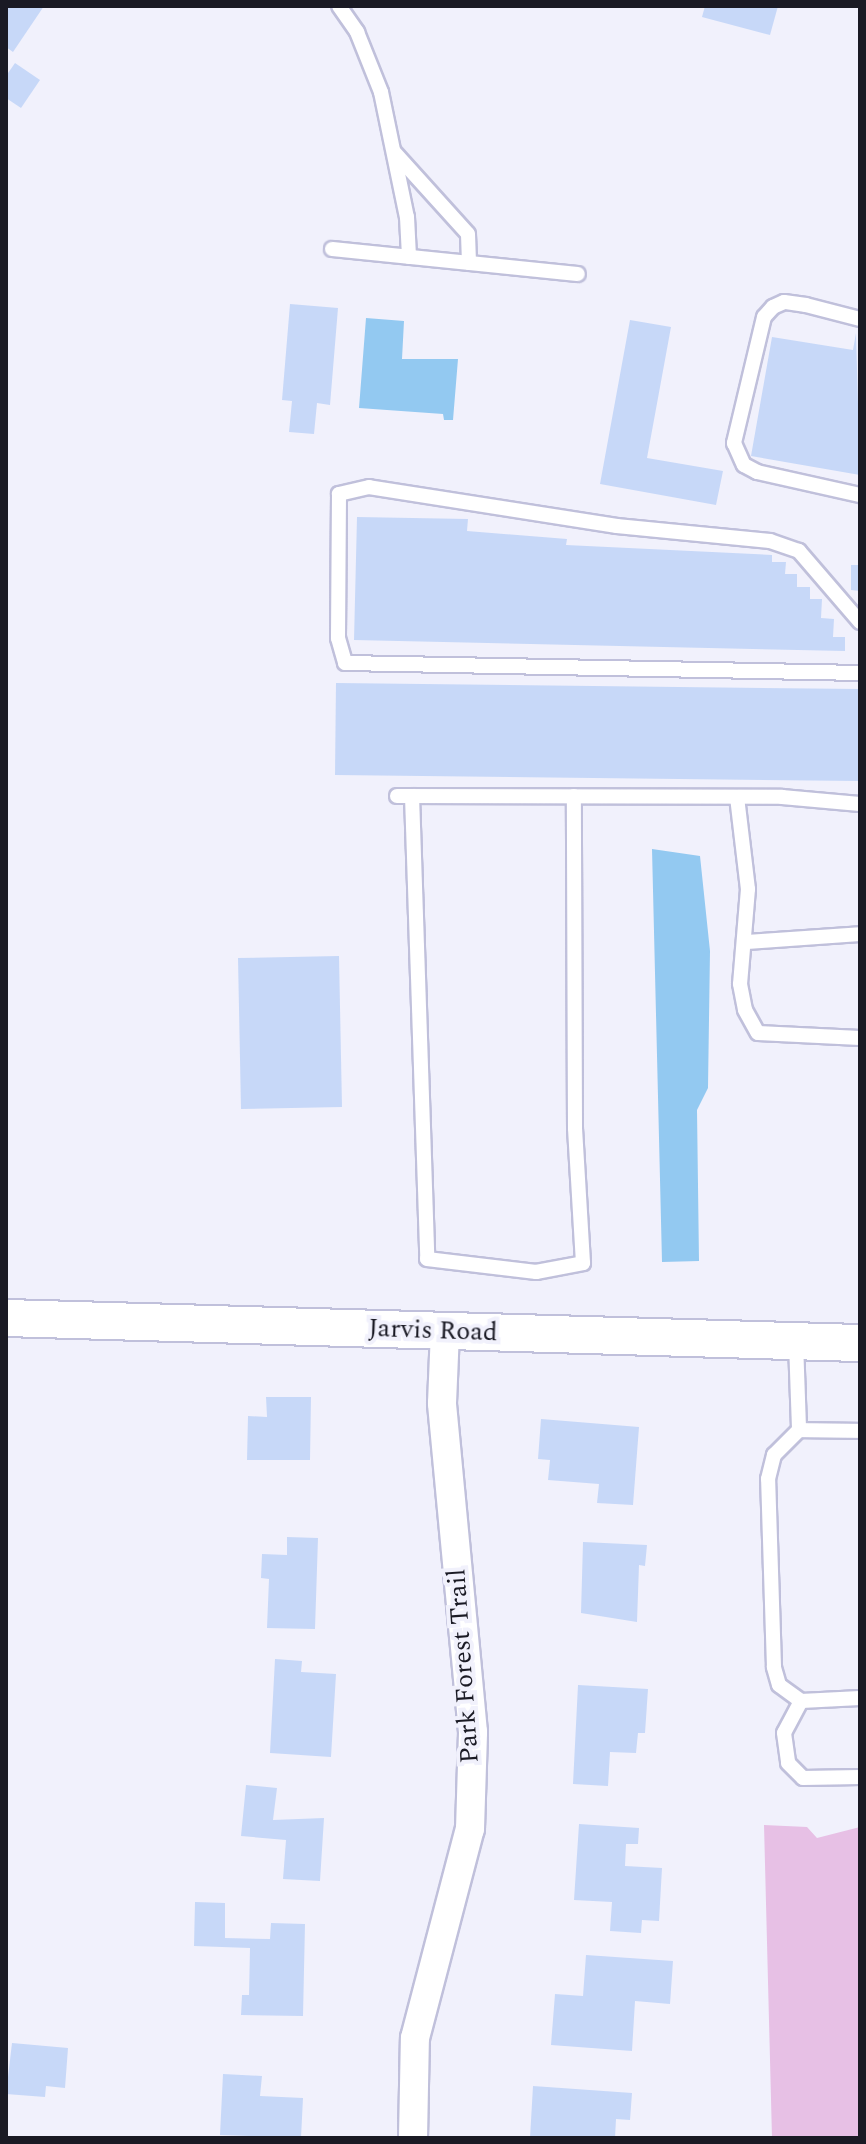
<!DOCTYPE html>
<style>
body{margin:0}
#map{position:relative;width:866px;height:2144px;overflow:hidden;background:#f1f1fc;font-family:Spectral,serif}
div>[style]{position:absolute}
.green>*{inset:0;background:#e7c0e5}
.water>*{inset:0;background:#93c9f1}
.building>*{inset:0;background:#c7d8f8}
.roads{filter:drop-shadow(2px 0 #c0c0db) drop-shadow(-2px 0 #c0c0db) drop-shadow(0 2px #c0c0db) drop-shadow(0 -2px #c0c0db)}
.service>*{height:14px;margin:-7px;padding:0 7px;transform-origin:7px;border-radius:7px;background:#fff}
.minor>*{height:28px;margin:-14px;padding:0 14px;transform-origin:14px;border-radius:14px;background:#fff}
.tertiary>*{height:36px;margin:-18px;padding:0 18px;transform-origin:18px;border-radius:18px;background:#fff}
span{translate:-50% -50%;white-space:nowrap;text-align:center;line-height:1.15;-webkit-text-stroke:8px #f1f1fc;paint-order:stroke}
.street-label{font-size:26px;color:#1a1a24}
.frame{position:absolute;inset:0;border:8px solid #1a1a24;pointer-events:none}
</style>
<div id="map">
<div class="green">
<div style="clip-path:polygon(764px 1825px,807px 1827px,817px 1838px,860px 1827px,860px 2138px,772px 2138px)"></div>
</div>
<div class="water">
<div style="clip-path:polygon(366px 318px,404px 321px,402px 359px,458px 359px,453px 420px,444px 420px,443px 414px,359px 408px)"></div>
<div style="clip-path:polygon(652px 849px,700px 856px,710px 951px,708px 1088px,697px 1110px,699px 1261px,662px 1262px)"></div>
</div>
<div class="building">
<div style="clip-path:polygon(6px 6px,44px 6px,13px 52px,6px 47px)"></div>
<div style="clip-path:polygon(705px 6px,778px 6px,770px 35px,702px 17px)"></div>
<div style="clip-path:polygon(15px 63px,40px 80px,21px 108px,6px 98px,6px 76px)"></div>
<div style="clip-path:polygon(290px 304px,338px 308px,330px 405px,317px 403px,314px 434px,289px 432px,292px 401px,282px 400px)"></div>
<div style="clip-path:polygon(630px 320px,671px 327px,647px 458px,723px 471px,716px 505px,600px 484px)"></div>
<div style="clip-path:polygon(856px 333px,860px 475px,751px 456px,772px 337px,853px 350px)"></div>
<div style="clip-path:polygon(357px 517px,468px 519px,467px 531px,567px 539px,566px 545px,772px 555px,772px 562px,786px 562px,785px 574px,797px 574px,797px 587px,810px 587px,810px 599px,822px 599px,821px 618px,834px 619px,833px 637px,845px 637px,845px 651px,354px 640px)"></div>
<div style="clip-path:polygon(851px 565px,860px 565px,860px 591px,851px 590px)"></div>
<div style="clip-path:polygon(336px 683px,860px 689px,860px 781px,335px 775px)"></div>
<div style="clip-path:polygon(339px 956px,342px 1107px,241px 1109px,238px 958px)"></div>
<div style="clip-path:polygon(266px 1397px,311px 1397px,310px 1460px,247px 1460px,248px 1416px,267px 1417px)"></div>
<div style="clip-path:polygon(541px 1419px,639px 1427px,633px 1505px,597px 1503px,599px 1484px,548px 1480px,550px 1460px,538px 1459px)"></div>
<div style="clip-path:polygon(287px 1537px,318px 1538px,315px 1629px,267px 1628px,269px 1579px,261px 1578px,262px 1554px,287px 1555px)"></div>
<div style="clip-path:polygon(583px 1542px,647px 1545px,645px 1566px,639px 1565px,637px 1622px,581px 1613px)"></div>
<div style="clip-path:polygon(275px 1659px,302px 1661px,301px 1672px,336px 1674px,331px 1757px,270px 1753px)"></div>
<div style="clip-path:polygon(578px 1685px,648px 1689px,645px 1733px,638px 1733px,636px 1753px,610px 1752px,608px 1786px,573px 1784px)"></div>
<div style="clip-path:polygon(246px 1785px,277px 1788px,273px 1820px,324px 1818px,320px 1881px,283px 1879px,286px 1840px,241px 1836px)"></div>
<div style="clip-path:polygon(579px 1824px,639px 1828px,638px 1844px,626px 1844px,625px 1866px,662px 1868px,659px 1921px,642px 1920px,641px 1933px,610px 1931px,612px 1902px,574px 1900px)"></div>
<div style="clip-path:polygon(195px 1902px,225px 1903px,225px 1938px,270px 1939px,271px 1923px,305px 1924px,303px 2016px,241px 2015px,242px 1995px,249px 1995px,250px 1948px,194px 1946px)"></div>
<div style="clip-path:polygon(586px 1955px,673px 1961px,670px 2004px,635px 2001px,632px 2051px,551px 2045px,555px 1994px,583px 1996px)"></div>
<div style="clip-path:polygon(12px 2043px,68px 2048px,65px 2088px,46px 2086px,45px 2097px,6px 2094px)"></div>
<div style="clip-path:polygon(223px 2074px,262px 2076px,260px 2096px,303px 2098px,301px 2138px,220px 2135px)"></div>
<div style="clip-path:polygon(533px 2086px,632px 2093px,630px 2120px,616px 2119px,615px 2138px,530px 2138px)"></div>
</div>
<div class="roads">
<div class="service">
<div style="left:339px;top:6px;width:32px;rotate:55deg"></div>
<div style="left:357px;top:32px;width:65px;rotate:68.2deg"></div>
<div style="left:381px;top:92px;width:128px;rotate:78.3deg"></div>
<div style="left:407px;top:217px;width:40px;rotate:87.1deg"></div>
<div style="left:394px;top:152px;width:110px;rotate:47.9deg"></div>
<div style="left:468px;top:234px;width:29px;rotate:88deg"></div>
<div style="left:332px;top:249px;width:247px;rotate:5.8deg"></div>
<div style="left:860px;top:319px;width:56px;rotate:-165.5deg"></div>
<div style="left:806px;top:305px;width:22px;rotate:-172deg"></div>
<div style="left:784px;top:302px;width:12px;rotate:156deg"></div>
<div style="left:773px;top:307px;width:13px;rotate:132deg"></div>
<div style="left:764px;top:317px;width:130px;rotate:103.4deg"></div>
<div style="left:734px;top:443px;width:24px;rotate:66deg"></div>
<div style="left:744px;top:465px;width:15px;rotate:28deg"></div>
<div style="left:757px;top:472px;width:106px;rotate:12.6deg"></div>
<div style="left:860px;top:622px;width:94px;rotate:-130.7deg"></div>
<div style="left:799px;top:551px;width:31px;rotate:-161deg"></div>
<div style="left:770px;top:541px;width:154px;rotate:-174.4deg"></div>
<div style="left:617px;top:526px;width:251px;rotate:-171.1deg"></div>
<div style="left:369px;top:487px;width:31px;rotate:167deg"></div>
<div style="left:339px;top:494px;width:144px;rotate:90.4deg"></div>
<div style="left:338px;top:638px;width:26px;rotate:74deg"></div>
<div style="left:345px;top:663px;width:515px;rotate:1.11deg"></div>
<div style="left:397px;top:796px;width:385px;rotate:0.1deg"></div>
<div style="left:782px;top:797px;width:78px;rotate:5.1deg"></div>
<div style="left:412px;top:796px;width:463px;rotate:88.1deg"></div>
<div style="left:427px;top:1259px;width:110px;rotate:6.8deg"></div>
<div style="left:536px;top:1272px;width:48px;rotate:-10.8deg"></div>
<div style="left:583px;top:1263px;width:135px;rotate:-93.4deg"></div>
<div style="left:575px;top:1128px;width:332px;rotate:-90.2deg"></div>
<div style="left:737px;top:797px;width:93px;rotate:83.2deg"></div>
<div style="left:748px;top:889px;width:95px;rotate:94.8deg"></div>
<div style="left:740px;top:984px;width:26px;rotate:79deg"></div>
<div style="left:745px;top:1010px;width:26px;rotate:61deg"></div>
<div style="left:758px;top:1033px;width:102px;rotate:2.8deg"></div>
<div style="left:747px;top:942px;width:113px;rotate:-4deg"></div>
<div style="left:796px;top:1342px;width:88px;rotate:88deg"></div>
<div style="left:860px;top:1698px;width:59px;rotate:177.1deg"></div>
<div style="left:801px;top:1701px;width:36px;rotate:118deg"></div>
<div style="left:784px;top:1733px;width:30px;rotate:82deg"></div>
<div style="left:788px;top:1763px;width:21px;rotate:45deg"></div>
<div style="left:803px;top:1778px;width:57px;rotate:-1deg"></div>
<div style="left:801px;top:1701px;width:27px;rotate:-144deg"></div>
<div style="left:779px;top:1685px;width:19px;rotate:-106deg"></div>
<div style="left:774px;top:1667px;width:188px;rotate:-91.8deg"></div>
<div style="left:768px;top:1479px;width:25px;rotate:-76deg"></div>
<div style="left:774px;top:1455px;width:35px;rotate:-45deg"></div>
<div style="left:799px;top:1430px;width:61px;rotate:0.9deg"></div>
</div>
<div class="minor">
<div style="left:413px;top:2138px;width:100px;rotate:-88.9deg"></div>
<div style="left:415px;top:2038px;width:216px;rotate:-75.3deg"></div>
<div style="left:470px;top:1829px;width:97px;rotate:-88.2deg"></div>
<div style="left:473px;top:1732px;width:330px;rotate:-95.4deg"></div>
<div style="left:442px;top:1403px;width:72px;rotate:-87.6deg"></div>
</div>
<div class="tertiary">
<div style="left:6px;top:1318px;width:854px;rotate:1.68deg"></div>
</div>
</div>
<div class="street-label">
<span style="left:433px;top:1331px;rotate:2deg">Jarvis Road</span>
<span style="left:464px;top:1666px;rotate:-94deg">Park Forest Trail</span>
</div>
<div class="frame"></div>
</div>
